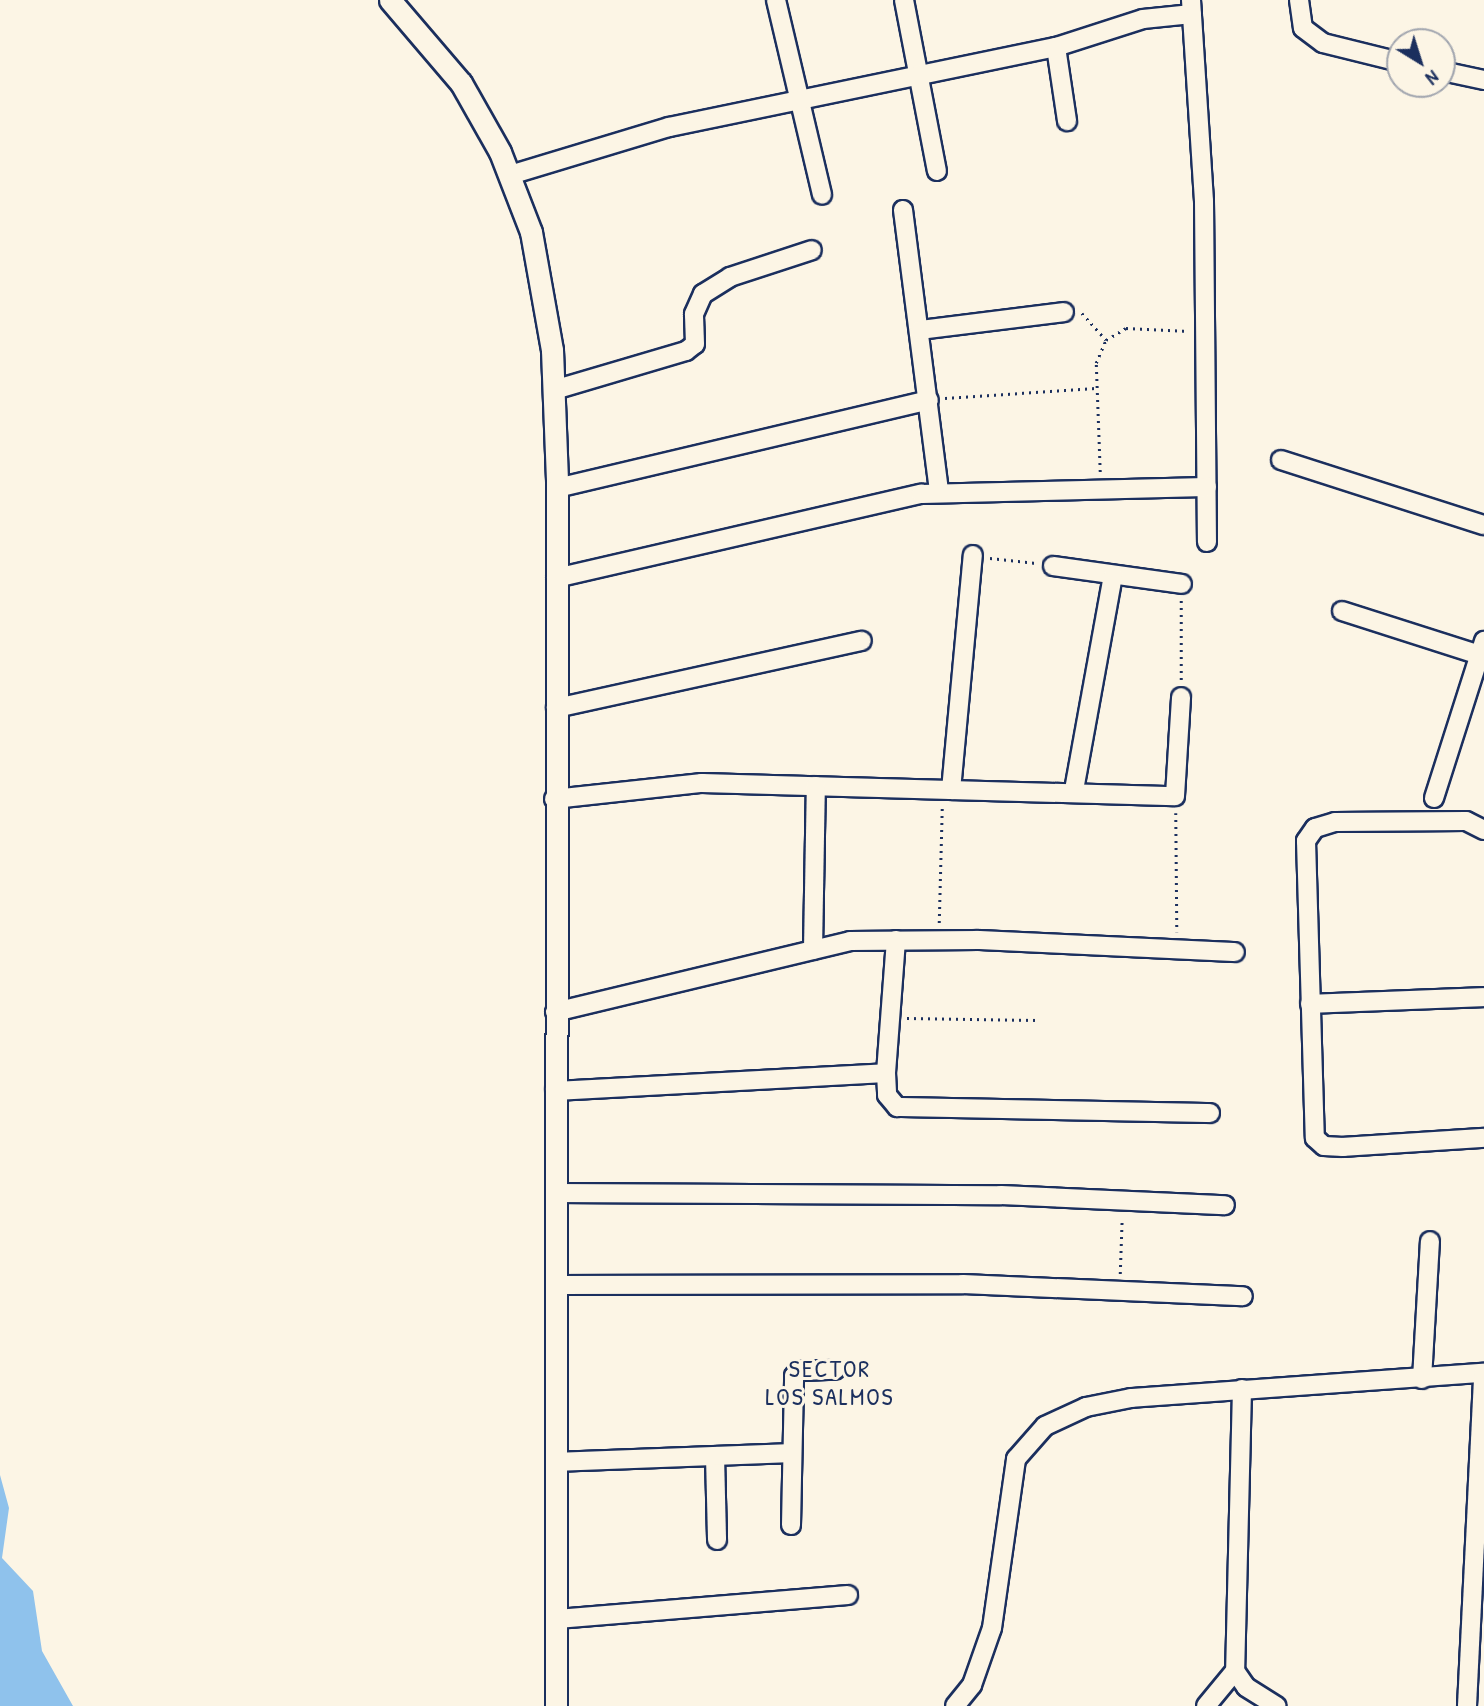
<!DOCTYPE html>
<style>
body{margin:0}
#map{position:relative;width:1484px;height:1706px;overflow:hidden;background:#fcf5e5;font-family:"Patrick Hand",sans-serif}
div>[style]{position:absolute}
.water>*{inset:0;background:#8fc2ec}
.path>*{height:2.5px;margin-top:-1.25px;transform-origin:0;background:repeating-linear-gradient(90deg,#1b2f5e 0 2px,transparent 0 7px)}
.roads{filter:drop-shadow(2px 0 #1b2f5e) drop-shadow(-2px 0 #1b2f5e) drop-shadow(0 2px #1b2f5e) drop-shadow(0 -2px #1b2f5e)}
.minor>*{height:18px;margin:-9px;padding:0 9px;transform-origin:9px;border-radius:9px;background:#fcf5e5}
.tertiary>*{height:21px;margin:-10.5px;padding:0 10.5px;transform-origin:10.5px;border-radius:10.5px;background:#fcf5e5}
span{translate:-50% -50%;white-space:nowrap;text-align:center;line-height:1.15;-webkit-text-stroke:6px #fcf5e5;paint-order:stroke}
.neighbourhood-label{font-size:24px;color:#1b2f5e;letter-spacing:2px}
.north{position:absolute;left:1386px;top:28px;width:70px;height:70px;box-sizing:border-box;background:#fcf5e5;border:2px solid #a2a6af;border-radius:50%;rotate:142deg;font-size:19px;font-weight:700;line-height:28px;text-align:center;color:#1b2f5e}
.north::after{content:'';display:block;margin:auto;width:24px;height:32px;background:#1b2f5e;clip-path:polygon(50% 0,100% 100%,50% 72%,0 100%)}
</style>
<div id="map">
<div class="water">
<div style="clip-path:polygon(0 1475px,9px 1508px,2px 1558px,33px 1591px,42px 1651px,73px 1706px,0 1706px)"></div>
</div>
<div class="path">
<div style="left:1082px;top:313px;width:36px;rotate:48deg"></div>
<div style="left:945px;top:398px;width:151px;rotate:-3.8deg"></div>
<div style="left:1100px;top:472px;width:109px;rotate:-92.1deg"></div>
<div style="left:1096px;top:363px;width:25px;rotate:-67deg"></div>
<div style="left:1106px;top:340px;width:23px;rotate:-31deg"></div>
<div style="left:1126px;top:328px;width:63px;rotate:2.7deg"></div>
<div style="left:990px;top:558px;width:46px;rotate:6.2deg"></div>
<div style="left:1181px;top:680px;width:81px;rotate:-90deg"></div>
<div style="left:1176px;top:813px;width:119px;rotate:89.5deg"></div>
<div style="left:939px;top:923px;width:116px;rotate:-88.5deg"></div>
<div style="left:907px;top:1018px;width:133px;rotate:0.9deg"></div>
<div style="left:1120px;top:1274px;width:56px;rotate:-88deg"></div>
</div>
<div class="roads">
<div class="minor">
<div style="left:776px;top:0;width:200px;rotate:76.7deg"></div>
<div style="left:904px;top:0;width:174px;rotate:79.1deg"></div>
<div style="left:1191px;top:0;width:201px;rotate:86.3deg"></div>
<div style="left:1204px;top:201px;width:341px;rotate:89.5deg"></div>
<div style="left:1299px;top:0;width:28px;rotate:82deg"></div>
<div style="left:1303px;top:28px;width:25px;rotate:37deg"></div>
<div style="left:1323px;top:43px;width:79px;rotate:13.9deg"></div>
<div style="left:1056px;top:47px;width:75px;rotate:81.5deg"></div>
<div style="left:1442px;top:71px;width:43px;rotate:12.1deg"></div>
<div style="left:510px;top:175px;width:166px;rotate:-16.8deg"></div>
<div style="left:669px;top:127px;width:395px;rotate:-11.7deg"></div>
<div style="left:1056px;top:47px;width:91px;rotate:-17.8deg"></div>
<div style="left:1143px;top:19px;width:49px;rotate:-5.8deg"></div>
<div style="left:903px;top:210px;width:284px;rotate:82.7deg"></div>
<div style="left:920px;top:330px;width:145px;rotate:-7.1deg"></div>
<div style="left:554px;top:390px;width:138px;rotate:-16.5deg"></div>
<div style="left:686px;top:351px;width:11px;rotate:-38deg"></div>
<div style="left:695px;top:344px;width:30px;rotate:-92deg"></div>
<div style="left:694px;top:314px;width:22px;rotate:-66deg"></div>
<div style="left:703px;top:294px;width:32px;rotate:-32deg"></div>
<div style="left:730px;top:277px;width:86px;rotate:-18.2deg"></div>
<div style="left:1281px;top:460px;width:213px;rotate:17.8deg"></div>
<div style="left:557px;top:488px;width:382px;rotate:-13.3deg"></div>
<div style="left:1053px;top:566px;width:130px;rotate:7.9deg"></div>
<div style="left:556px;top:578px;width:375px;rotate:-13deg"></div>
<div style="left:921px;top:494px;width:286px;rotate:-1.4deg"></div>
<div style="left:1342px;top:611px;width:145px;rotate:17.7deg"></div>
<div style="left:556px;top:708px;width:313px;rotate:-12.4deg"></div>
<div style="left:951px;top:790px;width:236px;rotate:-84.7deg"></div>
<div style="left:1074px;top:790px;width:218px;rotate:-79.7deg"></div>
<div style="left:1434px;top:798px;width:165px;rotate:-72.3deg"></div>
<div style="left:554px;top:799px;width:149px;rotate:-6.2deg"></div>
<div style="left:702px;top:783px;width:473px;rotate:1.6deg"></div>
<div style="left:1175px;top:796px;width:99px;rotate:-86.5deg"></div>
<div style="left:1484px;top:830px;width:20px;rotate:-153deg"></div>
<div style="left:1466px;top:821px;width:131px;rotate:179.6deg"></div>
<div style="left:1335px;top:822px;width:21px;rotate:163deg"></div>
<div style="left:1315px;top:828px;width:16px;rotate:125deg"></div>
<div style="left:1306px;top:841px;width:297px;rotate:88.3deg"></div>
<div style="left:1315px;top:1138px;width:12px;rotate:42deg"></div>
<div style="left:1324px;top:1146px;width:19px;rotate:3deg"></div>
<div style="left:1343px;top:1147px;width:141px;rotate:-3.7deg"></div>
<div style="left:896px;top:940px;width:133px;rotate:94.3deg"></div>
<div style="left:886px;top:1073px;width:22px;rotate:87deg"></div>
<div style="left:887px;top:1095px;width:16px;rotate:50deg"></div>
<div style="left:897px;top:1107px;width:313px;rotate:1.1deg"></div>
<div style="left:813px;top:950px;width:164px;rotate:-89deg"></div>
<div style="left:1310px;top:1004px;width:174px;rotate:-2.3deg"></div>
<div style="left:555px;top:1012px;width:303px;rotate:-13.5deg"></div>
<div style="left:850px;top:941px;width:128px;rotate:-0.4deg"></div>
<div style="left:978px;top:940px;width:257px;rotate:2.7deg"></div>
<div style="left:555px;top:1091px;width:331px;rotate:-3.1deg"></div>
<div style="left:555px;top:1193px;width:446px;rotate:0.3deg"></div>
<div style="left:1001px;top:1195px;width:224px;rotate:2.6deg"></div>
<div style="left:556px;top:1285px;width:407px;rotate:-0.1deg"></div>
<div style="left:963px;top:1284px;width:280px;rotate:2.5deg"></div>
<div style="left:1422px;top:1379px;width:138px;rotate:-86.7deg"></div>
<div style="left:1242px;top:1389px;width:282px;rotate:91.4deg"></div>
<div style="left:1235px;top:1671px;width:19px;rotate:55deg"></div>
<div style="left:1246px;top:1687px;width:36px;rotate:32deg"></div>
<div style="left:715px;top:1456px;width:84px;rotate:88.6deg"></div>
<div style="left:556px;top:1462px;width:235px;rotate:-2.2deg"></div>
<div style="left:791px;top:1525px;width:149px;rotate:-88.8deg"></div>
<div style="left:794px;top:1376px;width:8px;rotate:-40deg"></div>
<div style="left:800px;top:1371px;width:35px;rotate:-2deg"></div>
<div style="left:557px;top:1619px;width:292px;rotate:-4.7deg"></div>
<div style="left:955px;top:1706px;width:27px;rotate:-51deg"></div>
<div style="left:972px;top:1685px;width:60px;rotate:-70.7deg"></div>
<div style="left:992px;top:1628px;width:171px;rotate:-81.9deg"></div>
<div style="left:1016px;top:1459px;width:44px;rotate:-48.7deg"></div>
<div style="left:1045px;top:1426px;width:45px;rotate:-24.9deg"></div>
<div style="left:1086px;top:1407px;width:46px;rotate:-11.3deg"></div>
<div style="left:1131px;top:1398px;width:354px;rotate:-4.1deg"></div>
<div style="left:1206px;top:1706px;width:45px;rotate:-50.4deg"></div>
<div style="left:1467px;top:1706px;width:333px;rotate:-87.2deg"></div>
</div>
<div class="tertiary">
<div style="left:390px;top:0;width:109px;rotate:49.5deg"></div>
<div style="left:461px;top:83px;width:79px;rotate:60.5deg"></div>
<div style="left:500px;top:152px;width:86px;rotate:68.8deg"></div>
<div style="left:531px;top:232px;width:120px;rotate:79.9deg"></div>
<div style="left:552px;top:350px;width:131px;rotate:87.8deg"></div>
<div style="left:557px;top:481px;width:1225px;rotate:90.05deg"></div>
</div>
</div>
<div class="neighbourhood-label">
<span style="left:830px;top:1383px">SECTOR<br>LOS SALMOS</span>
</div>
<div class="north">N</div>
</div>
